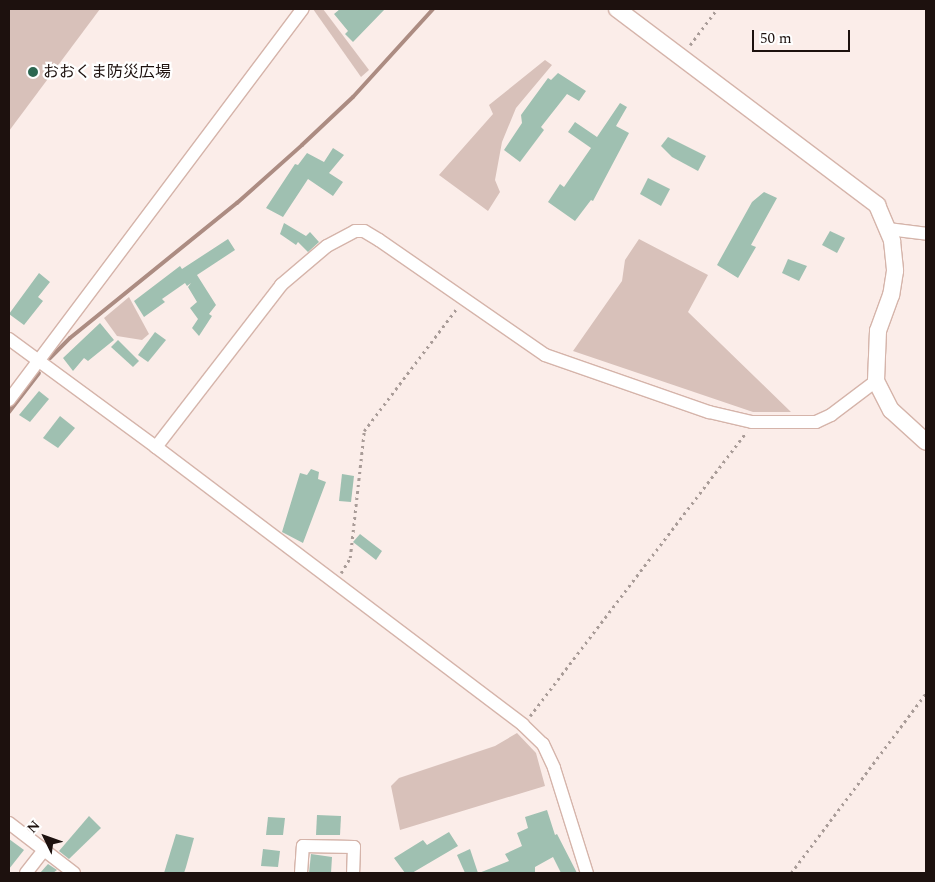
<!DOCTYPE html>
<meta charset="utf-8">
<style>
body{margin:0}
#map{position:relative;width:935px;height:882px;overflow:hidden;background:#fbede9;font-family:Spectral,"Noto Sans JP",serif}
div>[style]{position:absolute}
.green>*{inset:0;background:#d8c1ba}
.stream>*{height:4px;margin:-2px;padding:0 2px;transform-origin:2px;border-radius:2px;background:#ac8c82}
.building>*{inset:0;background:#9fc0b1}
.path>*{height:2.5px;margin-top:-1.25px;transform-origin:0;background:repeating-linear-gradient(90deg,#a99c98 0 2.5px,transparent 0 6.5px)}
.roads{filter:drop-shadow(1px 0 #d5b4aa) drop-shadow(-1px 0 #d5b4aa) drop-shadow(0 1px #d5b4aa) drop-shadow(0 -1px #d5b4aa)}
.minor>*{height:12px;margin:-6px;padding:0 6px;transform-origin:6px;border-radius:6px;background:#fff}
.tertiary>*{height:16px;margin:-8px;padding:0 8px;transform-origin:8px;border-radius:8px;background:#fff}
.dots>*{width:14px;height:14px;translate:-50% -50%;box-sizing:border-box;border:2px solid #fff;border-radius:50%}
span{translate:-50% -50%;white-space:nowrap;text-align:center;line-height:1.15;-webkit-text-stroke:4.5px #fff;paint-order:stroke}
.poi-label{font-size:16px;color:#1d110e}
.left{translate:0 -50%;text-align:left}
.frame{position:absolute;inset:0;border:10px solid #1d110e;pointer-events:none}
.north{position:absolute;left:20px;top:812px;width:50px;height:50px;-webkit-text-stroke:4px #fff;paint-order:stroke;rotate:312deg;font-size:14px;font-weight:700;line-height:20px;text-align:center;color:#1d110e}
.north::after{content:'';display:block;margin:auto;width:18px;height:22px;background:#1d110e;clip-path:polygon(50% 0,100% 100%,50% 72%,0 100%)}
.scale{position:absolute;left:752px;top:30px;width:98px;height:22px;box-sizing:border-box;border:2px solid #1d110e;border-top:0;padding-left:6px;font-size:15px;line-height:18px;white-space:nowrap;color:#1d110e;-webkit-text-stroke:4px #fff;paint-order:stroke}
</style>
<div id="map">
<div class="green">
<div style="clip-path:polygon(9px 9px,100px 9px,9px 131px)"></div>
<div style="clip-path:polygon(313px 9px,323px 9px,369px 70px,361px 77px)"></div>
<div style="clip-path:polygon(545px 60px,552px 65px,516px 108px,502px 142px,495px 180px,500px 192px,488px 211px,439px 175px,493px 114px,489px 105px)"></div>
<div style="clip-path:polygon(639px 239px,708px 275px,688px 312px,791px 412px,753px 412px,573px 351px,622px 281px,625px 260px)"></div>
<div style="clip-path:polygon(129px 297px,149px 334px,142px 340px,117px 336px,104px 318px)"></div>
<div style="clip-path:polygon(517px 733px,536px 753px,545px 786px,400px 830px,391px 786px,399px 778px,495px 746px)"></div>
</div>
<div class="stream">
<div style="left:50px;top:358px;width:28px;rotate:-45deg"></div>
<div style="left:70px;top:338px;width:215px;rotate:-39deg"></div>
<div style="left:237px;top:203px;width:87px;rotate:-41.7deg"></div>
<div style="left:302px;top:145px;width:70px;rotate:-43.3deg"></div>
<div style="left:353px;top:97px;width:119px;rotate:-47.7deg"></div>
<div style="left:9px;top:412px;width:49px;rotate:-52.4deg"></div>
</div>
<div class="building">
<div style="clip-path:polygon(340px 9px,385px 9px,353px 42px,345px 34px,348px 31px,334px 14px)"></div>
<div style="clip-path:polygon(558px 73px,586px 91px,579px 101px,567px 94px,541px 127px,544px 130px,520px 162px,504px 150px,522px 123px,521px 115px,548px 78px,551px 80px)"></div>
<div style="clip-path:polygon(620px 103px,627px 107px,616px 126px,629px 133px,593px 201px,591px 200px,575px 221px,548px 202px,560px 184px,564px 187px,591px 148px,568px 132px,575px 122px,597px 137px)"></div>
<div style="clip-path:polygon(668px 137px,706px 156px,698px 171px,672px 157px,661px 146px)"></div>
<div style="clip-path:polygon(333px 148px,344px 155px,329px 173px,343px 182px,333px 196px,308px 179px,283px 217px,266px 208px,295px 164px,298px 165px,307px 153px,324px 162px)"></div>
<div style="clip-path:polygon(648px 178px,670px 189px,661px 206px,640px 194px)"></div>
<div style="clip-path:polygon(764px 192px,777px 198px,751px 245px,756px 247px,738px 278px,717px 265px,752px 202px)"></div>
<div style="clip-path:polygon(284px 223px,306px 236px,310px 232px,319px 242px,308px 252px,298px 242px,296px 245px,280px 234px)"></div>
<div style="clip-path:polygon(830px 231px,845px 238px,837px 253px,822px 245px)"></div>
<div style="clip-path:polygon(228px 239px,235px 250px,197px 275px,216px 305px,209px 314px,212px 316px,199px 336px,192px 328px,198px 319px,190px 308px,197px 302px,188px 287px,191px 283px,187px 286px,185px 283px,162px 299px,165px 302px,144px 317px,134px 301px,180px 266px,182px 269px)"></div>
<div style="clip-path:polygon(788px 259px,807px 266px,799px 281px,782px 273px)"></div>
<div style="clip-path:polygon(39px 273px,50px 282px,38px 297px,43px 301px,24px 325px,9px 314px)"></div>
<div style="clip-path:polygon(100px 323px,114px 340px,88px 361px,84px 358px,73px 371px,63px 358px)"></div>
<div style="clip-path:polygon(155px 332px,166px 340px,148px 362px,138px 355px)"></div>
<div style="clip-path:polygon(118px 340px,139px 361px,133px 367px,111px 347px)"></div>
<div style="clip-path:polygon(39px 391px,49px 399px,30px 422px,19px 415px)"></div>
<div style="clip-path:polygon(60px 416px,75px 428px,58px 448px,43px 438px)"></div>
<div style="clip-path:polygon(311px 469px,319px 472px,318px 479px,326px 482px,303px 543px,282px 532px,300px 473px,307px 475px)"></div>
<div style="clip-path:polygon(342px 474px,354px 476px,351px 502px,339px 501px)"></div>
<div style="clip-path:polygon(360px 534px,382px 551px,376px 560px,353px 542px)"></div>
<div style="clip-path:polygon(547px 810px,555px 835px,557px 834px,577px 873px,561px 873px,553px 857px,535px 867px,535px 873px,479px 873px,509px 861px,505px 854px,522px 846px,517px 833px,528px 828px,525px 817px)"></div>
<div style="clip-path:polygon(317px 815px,341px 816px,340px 835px,316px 835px)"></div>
<div style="clip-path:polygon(89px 816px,101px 828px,69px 859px,59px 851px)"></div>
<div style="clip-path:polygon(268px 817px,285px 818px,283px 835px,266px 835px)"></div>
<div style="clip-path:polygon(449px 832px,458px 846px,412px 873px,405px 873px,394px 858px,423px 840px,427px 845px)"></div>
<div style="clip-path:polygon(176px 834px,194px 838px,186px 867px,184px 873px,164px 873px)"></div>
<div style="clip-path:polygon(9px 839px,24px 850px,9px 869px)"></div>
<div style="clip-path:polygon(263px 849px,280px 851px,278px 867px,261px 866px)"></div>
<div style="clip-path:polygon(470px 849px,478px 873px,465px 873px,457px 855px)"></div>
<div style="clip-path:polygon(311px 854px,332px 857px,331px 873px,309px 873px)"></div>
<div style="clip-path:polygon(48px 864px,57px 870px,53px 873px,40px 873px)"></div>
</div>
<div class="path">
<div style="left:690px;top:45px;width:45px;rotate:-53.1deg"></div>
<div style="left:341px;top:573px;width:17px;rotate:-59deg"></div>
<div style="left:350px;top:558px;width:128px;rotate:-83.7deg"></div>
<div style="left:364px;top:431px;width:154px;rotate:-52.9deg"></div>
<div style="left:530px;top:716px;width:357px;rotate:-52.7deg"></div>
<div style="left:791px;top:873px;width:225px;rotate:-53.1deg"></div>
</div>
<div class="roads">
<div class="minor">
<div style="left:888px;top:229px;width:38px;rotate:7deg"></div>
<div style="left:9px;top:339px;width:182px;rotate:36.3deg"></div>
<div style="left:156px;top:447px;width:460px;rotate:37.1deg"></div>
<div style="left:523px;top:725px;width:28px;rotate:44deg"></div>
<div style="left:543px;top:744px;width:26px;rotate:65deg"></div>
<div style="left:554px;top:768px;width:110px;rotate:72.6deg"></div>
<div style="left:9px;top:400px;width:489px;rotate:-53.1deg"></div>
<div style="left:156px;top:447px;width:205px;rotate:-52.3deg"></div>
<div style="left:281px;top:285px;width:60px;rotate:-40.3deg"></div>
<div style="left:327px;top:246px;width:32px;rotate:-28deg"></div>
<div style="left:355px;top:231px;width:9px"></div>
<div style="left:364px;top:231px;width:17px;rotate:31deg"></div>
<div style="left:379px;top:240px;width:202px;rotate:34.7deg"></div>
<div style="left:545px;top:355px;width:174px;rotate:19.2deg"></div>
<div style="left:709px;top:412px;width:44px;rotate:13.1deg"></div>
<div style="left:752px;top:422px;width:64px"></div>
<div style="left:816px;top:422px;width:17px;rotate:-25deg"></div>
<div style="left:831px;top:415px;width:56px;rotate:-37.1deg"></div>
<div style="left:9px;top:823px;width:82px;rotate:37.6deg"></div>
<div style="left:26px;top:873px;width:29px;rotate:-52deg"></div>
<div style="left:301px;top:873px;width:27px;rotate:-86deg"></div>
<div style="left:303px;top:846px;width:51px;rotate:1.1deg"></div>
<div style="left:354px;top:847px;width:26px;rotate:92deg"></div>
</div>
<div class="tertiary">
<div style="left:617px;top:9px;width:326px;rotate:37deg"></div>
<div style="left:877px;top:205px;width:39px;rotate:67deg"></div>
<div style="left:892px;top:241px;width:30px;rotate:84deg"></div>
<div style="left:895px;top:271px;width:24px;rotate:99deg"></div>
<div style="left:891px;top:295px;width:38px;rotate:110deg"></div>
<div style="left:878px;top:331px;width:50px;rotate:92.3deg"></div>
<div style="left:876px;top:381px;width:33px;rotate:63deg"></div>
<div style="left:891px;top:410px;width:47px;rotate:42.4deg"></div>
</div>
</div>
<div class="dots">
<div style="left:33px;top:72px;background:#2c6751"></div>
</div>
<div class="poi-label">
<span class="left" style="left:43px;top:72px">おおくま防災広場</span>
</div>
<div class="frame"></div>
<div class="north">N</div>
<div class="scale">50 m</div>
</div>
